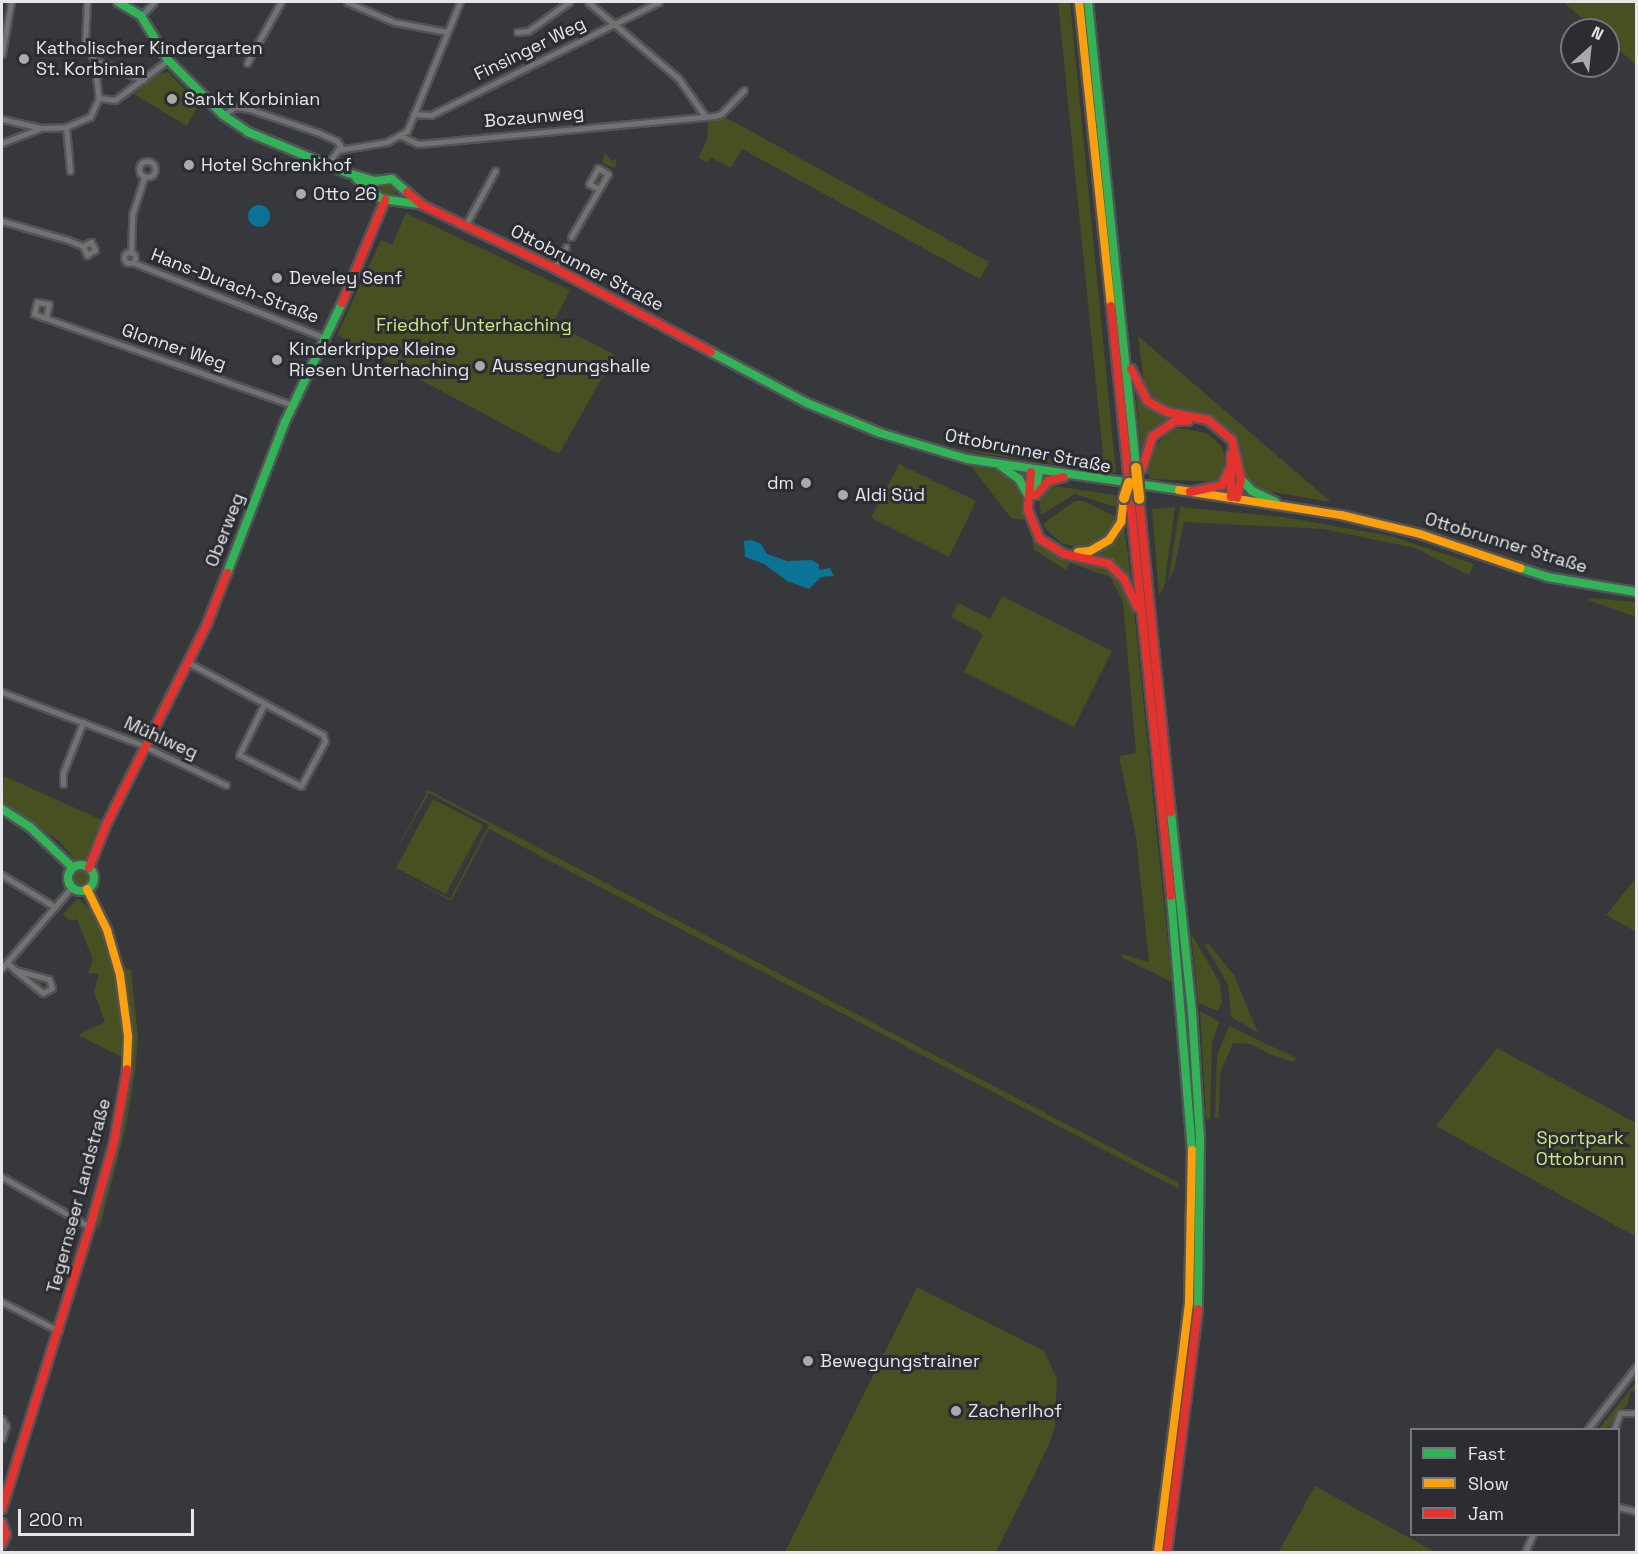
<!DOCTYPE html>
<meta charset="utf-8">
<style>
body{margin:0}
#map{position:relative;width:1638px;height:1554px;overflow:hidden;background:#36383b;font-family:"Space Grotesk",sans-serif}
div>[style]{position:absolute}
.green>*{inset:0;background:#465020}
.round{border-radius:50%}
.water>*{inset:0;background:#0b7395}
.roads{filter:drop-shadow(2px 0 #525457) drop-shadow(-2px 0 #525457) drop-shadow(0 2px #525457) drop-shadow(0 -2px #525457)}
.street>*{height:5px;margin:-2.5px;padding:0 2.5px;transform-origin:2.5px;border-radius:2.5px;background:#717274}
.street>.ring{margin:-2.5px;padding:0;box-sizing:content-box;background:none;border:5px solid #717274;border-radius:50%}
.fast>*{height:8px;margin:-4px;padding:0 4px;transform-origin:4px;border-radius:4px;background:#30b455}
.fast>.ring{margin:-4px;padding:0;box-sizing:content-box;background:none;border:8px solid #30b455;border-radius:50%}
.slow>*{height:8px;margin:-4px;padding:0 4px;transform-origin:4px;border-radius:4px;background:#ff9f0a}
.jam>*{height:8px;margin:-4px;padding:0 4px;transform-origin:4px;border-radius:4px;background:#e5322d}
.bridges{filter:drop-shadow(2px 0 #525457) drop-shadow(-2px 0 #525457) drop-shadow(0 2px #525457) drop-shadow(0 -2px #525457)}
.slow-bridge>*{height:10px;margin:-5px;padding:0 5px;transform-origin:5px;border-radius:5px;background:#ff9f0a}
.dots>*{width:16px;height:16px;translate:-50% -50%;box-sizing:border-box;border:3px solid #2b2d32;border-radius:50%}
span{translate:-50% -50%;white-space:nowrap;text-align:center;line-height:1.15;-webkit-text-stroke:6px #2b2d32;paint-order:stroke}
.poi-label{font-size:18px;color:#e5e7ea}
.left{translate:0 -50%;text-align:left}
.right{translate:-100% -50%;text-align:right}
.street-label{font-size:18px;color:#e5e7ea}
.park-label{font-size:18px;color:#d1e97f}
.frame{position:absolute;inset:0;border:3px solid #e5e7ea;pointer-events:none}
.legend{position:absolute;left:1410px;top:1428px;width:210px;height:108px;box-sizing:border-box;background:#2b2d32;border:2px solid #75777c;margin:0;padding:8px 10px;list-style:none;font-size:18px;color:#e5e7ea}
.legend li{display:flex;align-items:center;gap:12px;height:30px}
.legend b{width:30px;border:2px solid #75777c}
.north{position:absolute;left:1560px;top:18px;width:60px;height:60px;box-sizing:border-box;background:#2b2d32;border:2px solid #75777c;border-radius:50%;rotate:27deg;font-size:16px;font-weight:700;line-height:24px;text-align:center;color:#e5e7ea}
.north::after{content:'';display:block;margin:auto;width:21px;height:27px;background:#a8aaad;clip-path:polygon(50% 0,100% 100%,50% 72%,0 100%)}
.scale{position:absolute;left:18px;top:1509px;width:176px;height:27px;box-sizing:border-box;border:3px solid #e5e7ea;border-top:0;padding-left:8px;font-size:18px;line-height:21px;white-space:nowrap;color:#e5e7ea;-webkit-text-stroke:4px #2b2d32;paint-order:stroke}
</style>
<div id="map">
<div class="green">
<div style="clip-path:polygon(1058px 2px,1070px 2px,1116px 473px,945px 448px,1104px 465px)"></div>
<div style="clip-path:polygon(1563px 2px,1636px 2px,1636px 65px,1608px 40px,1608px 30px,1596px 30px)"></div>
<div style="clip-path:polygon(168px 72px,199px 104px,187px 126px,134px 94px,156px 75px)"></div>
<div style="clip-path:polygon(723px 116px,989px 262px,980px 279px,742px 149px,731px 168px,712px 158px,707px 162px,698px 158px,707px 140px,708px 121px)"></div>
<div style="clip-path:polygon(605px 153px,612px 161px,617px 158px,615px 168px,602px 163px)"></div>
<div class="round" style="left:380px;top:182px;width:16px;height:16px"></div>
<div style="clip-path:polygon(406px 213px,570px 290px,553px 323px,615px 355px,559px 454px,337px 335px,381px 240px,392px 245px)"></div>
<div style="clip-path:polygon(1138px 336px,1331px 502px,1255px 489px,1244px 474px,1241px 448px,1228px 429px,1206px 415px,1163px 406px,1145px 390px)"></div>
<div style="clip-path:polygon(1136px 394px,1146px 404px,1174px 417px,1150px 432px,1141px 449px)"></div>
<div style="clip-path:polygon(1180px 428px,1207px 433px,1222px 447px,1227px 467px,1220px 482px,1150px 479px,1147px 471px,1150px 453px,1169px 431px)"></div>
<div style="clip-path:polygon(899px 464px,976px 501px,949px 557px,871px 518px)"></div>
<div style="clip-path:polygon(970px 465px,999px 471px,1019px 484px,1026px 520px,1011px 518px)"></div>
<div style="clip-path:polygon(1053px 486px,1116px 495px,1118px 508px,1075px 494px,1041px 515px,1039px 497px)"></div>
<div style="clip-path:polygon(1075px 501px,1083px 501px,1117px 517px,1105px 537px,1084px 549px,1061px 543px,1044px 527px,1044px 523px)"></div>
<div style="clip-path:polygon(1175px 507px,1164px 588px,1159px 595px,1152px 509px)"></div>
<div style="clip-path:polygon(1180px 507px,1283px 517px,1391px 536px,1474px 564px,1469px 575px,1415px 548px,1323px 529px,1184px 522px,1174px 570px,1168px 581px)"></div>
<div style="clip-path:polygon(1124px 527px,1131px 578px,1122px 567px,1096px 554px,1111px 546px)"></div>
<div style="clip-path:polygon(1032px 529px,1039px 540px,1109px 565px,1133px 600px,1172px 982px,1121px 957px,1122px 954px,1149px 962px,1136px 837px,1119px 756px,1136px 753px,1123px 602px,1110px 577px,1070px 563px,1066px 570px,1033px 549px)"></div>
<div style="clip-path:polygon(1002px 596px,1112px 651px,1074px 727px,964px 672px,983px 634px,951px 617px,958px 603px,990px 619px)"></div>
<div style="clip-path:polygon(1592px 598px,1636px 602px,1636px 617px,1588px 600px)"></div>
<div style="clip-path:polygon(4px 776px,104px 821px,84px 862px,78px 863px,58px 840px,2px 805px)"></div>
<div style="clip-path:polygon(428px 790px,1179px 1183px,1179px 1189px,489px 829px,451px 901px,390px 869px,450px 899px,489px 825px,429px 793px,393px 857px)"></div>
<div style="clip-path:polygon(433px 799px,483px 825px,446px 894px,396px 868px)"></div>
<div class="round" style="left:72px;top:870px;width:18px;height:18px"></div>
<div style="clip-path:polygon(1636px 878px,1636px 932px,1606px 915px)"></div>
<div style="clip-path:polygon(78px 898px,93px 913px,110px 955px,121px 1010px,122px 1057px,78px 1035px,105px 1022px,94px 992px,99px 974px,88px 973px,93px 960px,77px 919px,70px 921px,63px 914px)"></div>
<div style="clip-path:polygon(1191px 933px,1220px 983px,1222px 1002px,1218px 1011px,1198px 1003px)"></div>
<div style="clip-path:polygon(1208px 943px,1234px 975px,1258px 1033px,1231px 1017px,1228px 985px,1205px 945px)"></div>
<div style="clip-path:polygon(122px 966px,131px 970px,138px 1036px,136px 1066px,126px 1127px,99px 1230px,95px 1222px,130px 1080px,130px 1024px)"></div>
<div style="clip-path:polygon(1200px 1011px,1220px 1022px,1212px 1042px,1210px 1119px,1206px 1120px)"></div>
<div style="clip-path:polygon(1229px 1026px,1296px 1058px,1294px 1062px,1272px 1055px,1251px 1044px,1233px 1043px,1220px 1073px,1219px 1118px,1215px 1118px,1217px 1055px)"></div>
<div style="clip-path:polygon(1497px 1048px,1636px 1123px,1636px 1237px,1436px 1126px)"></div>
<div style="clip-path:polygon(917px 1287px,1044px 1351px,1057px 1379px,1055px 1426px,1048px 1447px,996px 1552px,785px 1552px)"></div>
<div style="clip-path:polygon(1636px 1382px,1636px 1392px,1631px 1391px,1627px 1406px,1618px 1412px,1608px 1429px,1598px 1430px)"></div>
<div style="clip-path:polygon(1315px 1486px,1435px 1552px,1279px 1551px)"></div>
</div>
<div class="water">
<div class="round" style="left:248px;top:205px;width:22px;height:22px"></div>
<div style="clip-path:polygon(752px 540px,761px 544px,767px 554px,787px 561px,811px 560px,819px 564px,819px 570px,830px 568px,834px 576px,821px 577px,809px 589px,787px 581px,764px 564px,745px 557px,744px 541px)"></div>
</div>
<div class="roads">
<div class="street">
<div style="left:87px;top:2px;width:38px;rotate:93deg"></div>
<div style="left:85px;top:40px;width:22px;rotate:66deg"></div>
<div style="left:94px;top:60px;width:38px;rotate:83deg"></div>
<div style="left:347px;top:2px;width:51px;rotate:23.1deg"></div>
<div style="left:394px;top:22px;width:54px;rotate:10.7deg"></div>
<div style="left:588px;top:2px;width:118px;rotate:40.2deg"></div>
<div style="left:678px;top:78px;width:47px;rotate:54.6deg"></div>
<div style="left:141px;top:16px;width:19px;rotate:-47deg"></div>
<div style="left:517px;top:32px;width:11px;rotate:-5deg"></div>
<div style="left:528px;top:31px;width:50px;rotate:-35.3deg"></div>
<div style="left:2px;top:54px;width:53px;rotate:-80.2deg"></div>
<div style="left:94px;top:60px;width:53px;rotate:22.2deg"></div>
<div style="left:247px;top:63px;width:70px;rotate:-60.9deg"></div>
<div style="left:413px;top:114px;width:18px;rotate:3deg"></div>
<div style="left:431px;top:115px;width:254px;rotate:-26.4deg"></div>
<div style="left:223px;top:115px;width:14px;rotate:-34deg"></div>
<div style="left:235px;top:107px;width:14px;rotate:8deg"></div>
<div style="left:249px;top:109px;width:72px;rotate:18.7deg"></div>
<div style="left:317px;top:132px;width:22px;rotate:24deg"></div>
<div style="left:337px;top:141px;width:9px;rotate:58deg"></div>
<div style="left:2px;top:119px;width:40px;rotate:13deg"></div>
<div style="left:66px;top:127px;width:44px;rotate:84.8deg"></div>
<div style="left:401px;top:136px;width:19px;rotate:25deg"></div>
<div style="left:418px;top:144px;width:297px;rotate:-5.4deg"></div>
<div style="left:714px;top:116px;width:7px;rotate:-16deg"></div>
<div style="left:721px;top:114px;width:33px;rotate:-46deg"></div>
<div style="left:2px;top:143px;width:42px;rotate:-21deg"></div>
<div style="left:41px;top:128px;width:25px;rotate:-2deg"></div>
<div style="left:66px;top:127px;width:26px;rotate:-23deg"></div>
<div style="left:90px;top:117px;width:21px;rotate:-65deg"></div>
<div style="left:99px;top:98px;width:16px;rotate:7deg"></div>
<div style="left:115px;top:100px;width:66px;rotate:-37deg"></div>
<div class="ring" style="left:139px;top:161px;width:11px;height:11px"></div>
<div style="left:327px;top:165px;width:19px;rotate:-54deg"></div>
<div style="left:338px;top:150px;width:50px;rotate:-9.3deg"></div>
<div style="left:387px;top:142px;width:23px;rotate:-29deg"></div>
<div style="left:407px;top:131px;width:139px;rotate:-67.7deg"></div>
<div style="left:2px;top:221px;width:69px;rotate:16.1deg"></div>
<div style="left:68px;top:240px;width:16px;rotate:22deg"></div>
<div style="left:83px;top:246px;width:10px;rotate:66deg"></div>
<div style="left:87px;top:255px;width:9px;rotate:-32deg"></div>
<div style="left:95px;top:250px;width:9px;rotate:-117deg"></div>
<div style="left:91px;top:242px;width:9px;rotate:153deg"></div>
<div style="left:465px;top:226px;width:63px;rotate:-61.4deg"></div>
<div style="left:571px;top:237px;width:73px;rotate:-59.6deg"></div>
<div style="left:608px;top:174px;width:12px;rotate:-149deg"></div>
<div style="left:598px;top:168px;width:18px;rotate:119deg"></div>
<div style="left:589px;top:184px;width:9px;rotate:27deg"></div>
<div class="ring" style="left:124.5px;top:252.5px;width:6px;height:6px"></div>
<div style="left:131px;top:253px;width:38px;rotate:-88deg"></div>
<div style="left:132px;top:215px;width:40px;rotate:-72deg"></div>
<div style="left:134px;top:263px;width:205px;rotate:21.4deg"></div>
<div style="left:554px;top:268px;width:24px;rotate:-60deg"></div>
<div style="left:46px;top:317px;width:13px;rotate:-77deg"></div>
<div style="left:49px;top:304px;width:12px;rotate:-171deg"></div>
<div style="left:37px;top:302px;width:12px;rotate:104deg"></div>
<div style="left:34px;top:314px;width:275px;rotate:19.4deg"></div>
<div style="left:189px;top:663px;width:152px;rotate:28.2deg"></div>
<div style="left:323px;top:735px;width:6px;rotate:72deg"></div>
<div style="left:325px;top:741px;width:51px;rotate:118.1deg"></div>
<div style="left:301px;top:786px;width:69px;rotate:-153.4deg"></div>
<div style="left:239px;top:755px;width:57px;rotate:-63.9deg"></div>
<div style="left:2px;top:692px;width:150px;rotate:20.7deg"></div>
<div style="left:142px;top:745px;width:93px;rotate:25.5deg"></div>
<div style="left:63px;top:784px;width:11px;rotate:-90deg"></div>
<div style="left:63px;top:773px;width:55px;rotate:-68.6deg"></div>
<div style="left:2px;top:875px;width:62px;rotate:31.1deg"></div>
<div style="left:7px;top:963px;width:11px;rotate:41deg"></div>
<div style="left:15px;top:970px;width:35px;rotate:15deg"></div>
<div style="left:49px;top:979px;width:9px;rotate:72deg"></div>
<div style="left:52px;top:988px;width:10px;rotate:151deg"></div>
<div style="left:43px;top:993px;width:36px;rotate:-141deg"></div>
<div style="left:2px;top:968px;width:107px;rotate:-49.2deg"></div>
<div style="left:2px;top:1177px;width:101px;rotate:29.6deg"></div>
<div style="left:2px;top:1302px;width:64px;rotate:27deg"></div>
<div style="left:2px;top:1419px;width:8px;rotate:60deg"></div>
<div style="left:6px;top:1426px;width:13px;rotate:108deg"></div>
<div style="left:1587px;top:1430px;width:80px;rotate:-52.1deg"></div>
<div style="left:1614px;top:1430px;width:18px;rotate:-71deg"></div>
<div style="left:1620px;top:1413px;width:16px"></div>
<div style="left:1618px;top:1507px;width:18px;rotate:13deg"></div>
<div style="left:1525px;top:1552px;width:20px;rotate:-66deg"></div>
</div>
<div class="fast">
<div style="left:118px;top:2px;width:27px;rotate:31deg"></div>
<div style="left:141px;top:16px;width:52px;rotate:58.5deg"></div>
<div style="left:168px;top:60px;width:78px;rotate:45deg"></div>
<div style="left:223px;top:115px;width:30px;rotate:34deg"></div>
<div style="left:248px;top:132px;width:108px;rotate:22.3deg"></div>
<div style="left:348px;top:173px;width:28px;rotate:17deg"></div>
<div style="left:375px;top:181px;width:17px;rotate:-7deg"></div>
<div style="left:392px;top:179px;width:20px;rotate:41deg"></div>
<div style="left:1088px;top:2px;width:468px;rotate:84.1deg"></div>
<div style="left:357px;top:179px;width:32px;rotate:39deg"></div>
<div style="left:382px;top:199px;width:35px;rotate:8deg"></div>
<div style="left:711px;top:352px;width:109px;rotate:28deg"></div>
<div style="left:807px;top:403px;width:79px;rotate:22.3deg"></div>
<div style="left:880px;top:433px;width:91px;rotate:16.6deg"></div>
<div style="left:967px;top:459px;width:214px;rotate:8.3deg"></div>
<div style="left:1001px;top:466px;width:22px;rotate:36deg"></div>
<div style="left:1019px;top:479px;width:18px;rotate:61deg"></div>
<div style="left:1241px;top:479px;width:16px;rotate:47deg"></div>
<div style="left:1252px;top:491px;width:26px;rotate:25deg"></div>
<div style="left:1035px;top:495px;width:22px;rotate:-80deg"></div>
<div style="left:1520px;top:568px;width:28px;rotate:18deg"></div>
<div style="left:1547px;top:577px;width:90px;rotate:9.6deg"></div>
<div style="left:227px;top:573px;width:162px;rotate:-69deg"></div>
<div style="left:285px;top:422px;width:132px;rotate:-64.4deg"></div>
<div style="left:2px;top:809px;width:33px;rotate:33deg"></div>
<div style="left:30px;top:827px;width:59px;rotate:43.6deg"></div>
<div style="left:1171px;top:812px;width:200px;rotate:84deg"></div>
<div style="left:1192px;top:1011px;width:128px;rotate:86.4deg"></div>
<div style="left:1200px;top:1139px;width:170px;rotate:90.7deg"></div>
<div class="ring" style="left:68px;top:865px;width:18px;height:18px"></div>
<div style="left:1171px;top:896px;width:255px;rotate:85.3deg"></div>
</div>
<div class="slow">
<div style="left:1079px;top:2px;width:306px;rotate:84deg"></div>
<div style="left:1179px;top:490px;width:164px;rotate:8.8deg"></div>
<div style="left:1341px;top:515px;width:81px;rotate:13.5deg"></div>
<div style="left:1420px;top:534px;width:106px;rotate:18.8deg"></div>
<div style="left:1078px;top:552px;width:12px;rotate:-5deg"></div>
<div style="left:1090px;top:551px;width:22px;rotate:-30deg"></div>
<div style="left:1109px;top:540px;width:22px;rotate:-56deg"></div>
<div style="left:1121px;top:522px;width:24px;rotate:-83deg"></div>
<div style="left:87px;top:889px;width:46px;rotate:64deg"></div>
<div style="left:107px;top:930px;width:47px;rotate:73.9deg"></div>
<div style="left:120px;top:975px;width:62px;rotate:82.5deg"></div>
<div style="left:128px;top:1036px;width:33px;rotate:92deg"></div>
<div style="left:1158px;top:1552px;width:251px;rotate:-82.9deg"></div>
<div style="left:1189px;top:1303px;width:153px;rotate:-88.9deg"></div>
</div>
<div class="jam">
<div style="left:407px;top:192px;width:20px;rotate:41deg"></div>
<div style="left:422px;top:205px;width:146px;rotate:25.5deg"></div>
<div style="left:554px;top:268px;width:178px;rotate:28.1deg"></div>
<div style="left:342px;top:303px;width:112px;rotate:-67.3deg"></div>
<div style="left:1111px;top:306px;width:178px;rotate:84.2deg"></div>
<div style="left:1131px;top:369px;width:36px;rotate:63deg"></div>
<div style="left:1147px;top:401px;width:23px;rotate:29deg"></div>
<div style="left:1167px;top:412px;width:42px;rotate:11deg"></div>
<div style="left:1208px;top:420px;width:31px;rotate:40deg"></div>
<div style="left:1232px;top:440px;width:40px;rotate:77deg"></div>
<div style="left:1241px;top:479px;width:19px;rotate:102deg"></div>
<div style="left:1231px;top:454px;width:43px;rotate:90deg"></div>
<div style="left:1142px;top:469px;width:35px;rotate:-72deg"></div>
<div style="left:1153px;top:436px;width:27px;rotate:-34deg"></div>
<div style="left:1175px;top:421px;width:13px"></div>
<div style="left:1031px;top:472px;width:38px;rotate:95deg"></div>
<div style="left:1028px;top:510px;width:31px;rotate:68deg"></div>
<div style="left:1040px;top:539px;width:28px;rotate:32deg"></div>
<div style="left:1064px;top:554px;width:46px;rotate:12.5deg"></div>
<div style="left:1109px;top:564px;width:21px;rotate:45deg"></div>
<div style="left:1124px;top:579px;width:31px;rotate:65deg"></div>
<div style="left:1190px;top:492px;width:33px;rotate:-12deg"></div>
<div style="left:1222px;top:485px;width:17px;rotate:-65deg"></div>
<div style="left:1036px;top:495px;width:18px;rotate:-49deg"></div>
<div style="left:1048px;top:481px;width:16px;rotate:-14deg"></div>
<div style="left:1130px;top:499px;width:399px;rotate:84.1deg"></div>
<div style="left:1139px;top:499px;width:315px;rotate:84.2deg"></div>
<div style="left:89px;top:868px;width:48px;rotate:-68.2deg"></div>
<div style="left:107px;top:823px;width:223px;rotate:-63.3deg"></div>
<div style="left:207px;top:624px;width:55px;rotate:-68.6deg"></div>
<div style="left:2px;top:1509px;width:295px;rotate:-72.7deg"></div>
<div style="left:90px;top:1227px;width:88px;rotate:-74.2deg"></div>
<div style="left:114px;top:1142px;width:74px;rotate:-79.9deg"></div>
<div style="left:2px;top:1523px;width:12px;rotate:70deg"></div>
<div style="left:6px;top:1534px;width:11px;rotate:112deg"></div>
<div style="left:1167px;top:1552px;width:245px;rotate:-82.7deg"></div>
</div>
</div>
<div class="bridges">
<div class="slow-bridge">
<div style="left:1136px;top:468px;width:31px;rotate:84deg"></div>
<div style="left:1124px;top:498px;width:16px;rotate:-72deg"></div>
</div>
</div>
<div class="dots">
<div style="left:24px;top:59px;background:#a8aaad"></div>
<div style="left:172px;top:99px;background:#a8aaad"></div>
<div style="left:189px;top:165px;background:#a8aaad"></div>
<div style="left:301px;top:194px;background:#a8aaad"></div>
<div style="left:277px;top:278px;background:#a8aaad"></div>
<div style="left:277px;top:360px;background:#a8aaad"></div>
<div style="left:480px;top:366px;background:#a8aaad"></div>
<div style="left:806px;top:483px;background:#a8aaad"></div>
<div style="left:843px;top:495px;background:#a8aaad"></div>
<div style="left:808px;top:1361px;background:#a8aaad"></div>
<div style="left:956px;top:1411px;background:#a8aaad"></div>
</div>
<div class="poi-label">
<span class="left" style="left:36px;top:59px">Katholischer Kindergarten<br>St. Korbinian</span>
<span class="left" style="left:184px;top:99px">Sankt Korbinian</span>
<span class="left" style="left:201px;top:165px">Hotel Schrenkhof</span>
<span class="left" style="left:313px;top:194px">Otto 26</span>
<span class="left" style="left:289px;top:278px">Develey Senf</span>
<span class="left" style="left:289px;top:360px">Kinderkrippe Kleine<br>Riesen Unterhaching</span>
<span class="left" style="left:492px;top:366px">Aussegnungshalle</span>
<span class="right" style="left:794px;top:483px">dm</span>
<span class="left" style="left:855px;top:495px">Aldi Süd</span>
<span class="left" style="left:820px;top:1361px">Bewegungstrainer</span>
<span class="left" style="left:968px;top:1411px">Zacherlhof</span>
</div>
<div class="street-label">
<span style="left:530px;top:49px;rotate:-26deg">Finsinger Weg</span>
<span style="left:534px;top:117px;rotate:-5deg">Bozaunweg</span>
<span style="left:587px;top:268px;rotate:27deg">Ottobrunner Straße</span>
<span style="left:235px;top:286px;rotate:21deg">Hans-Durach-Straße</span>
<span style="left:174px;top:347px;rotate:19deg">Glonner Weg</span>
<span style="left:1028px;top:451px;rotate:11deg">Ottobrunner Straße</span>
<span style="left:225px;top:530px;rotate:-69deg">Oberweg</span>
<span style="left:1506px;top:543px;rotate:17deg">Ottobrunner Straße</span>
<span style="left:161px;top:738px;rotate:24deg">Mühlweg</span>
<span style="left:79px;top:1196px;rotate:-75deg">Tegernseer Landstraße</span>
</div>
<div class="park-label">
<span style="left:474px;top:325px">Friedhof Unterhaching</span>
<span style="left:1580px;top:1149px">Sportpark<br>Ottobrunn</span>
</div>
<div class="frame"></div>
<ul class="legend">
<li><b style="height:8px;background:#30b455"></b>Fast</li>
<li><b style="height:8px;background:#ff9f0a"></b>Slow</li>
<li><b style="height:8px;background:#e5322d"></b>Jam</li>
</ul>
<div class="north">N</div>
<div class="scale">200 m</div>
</div>
